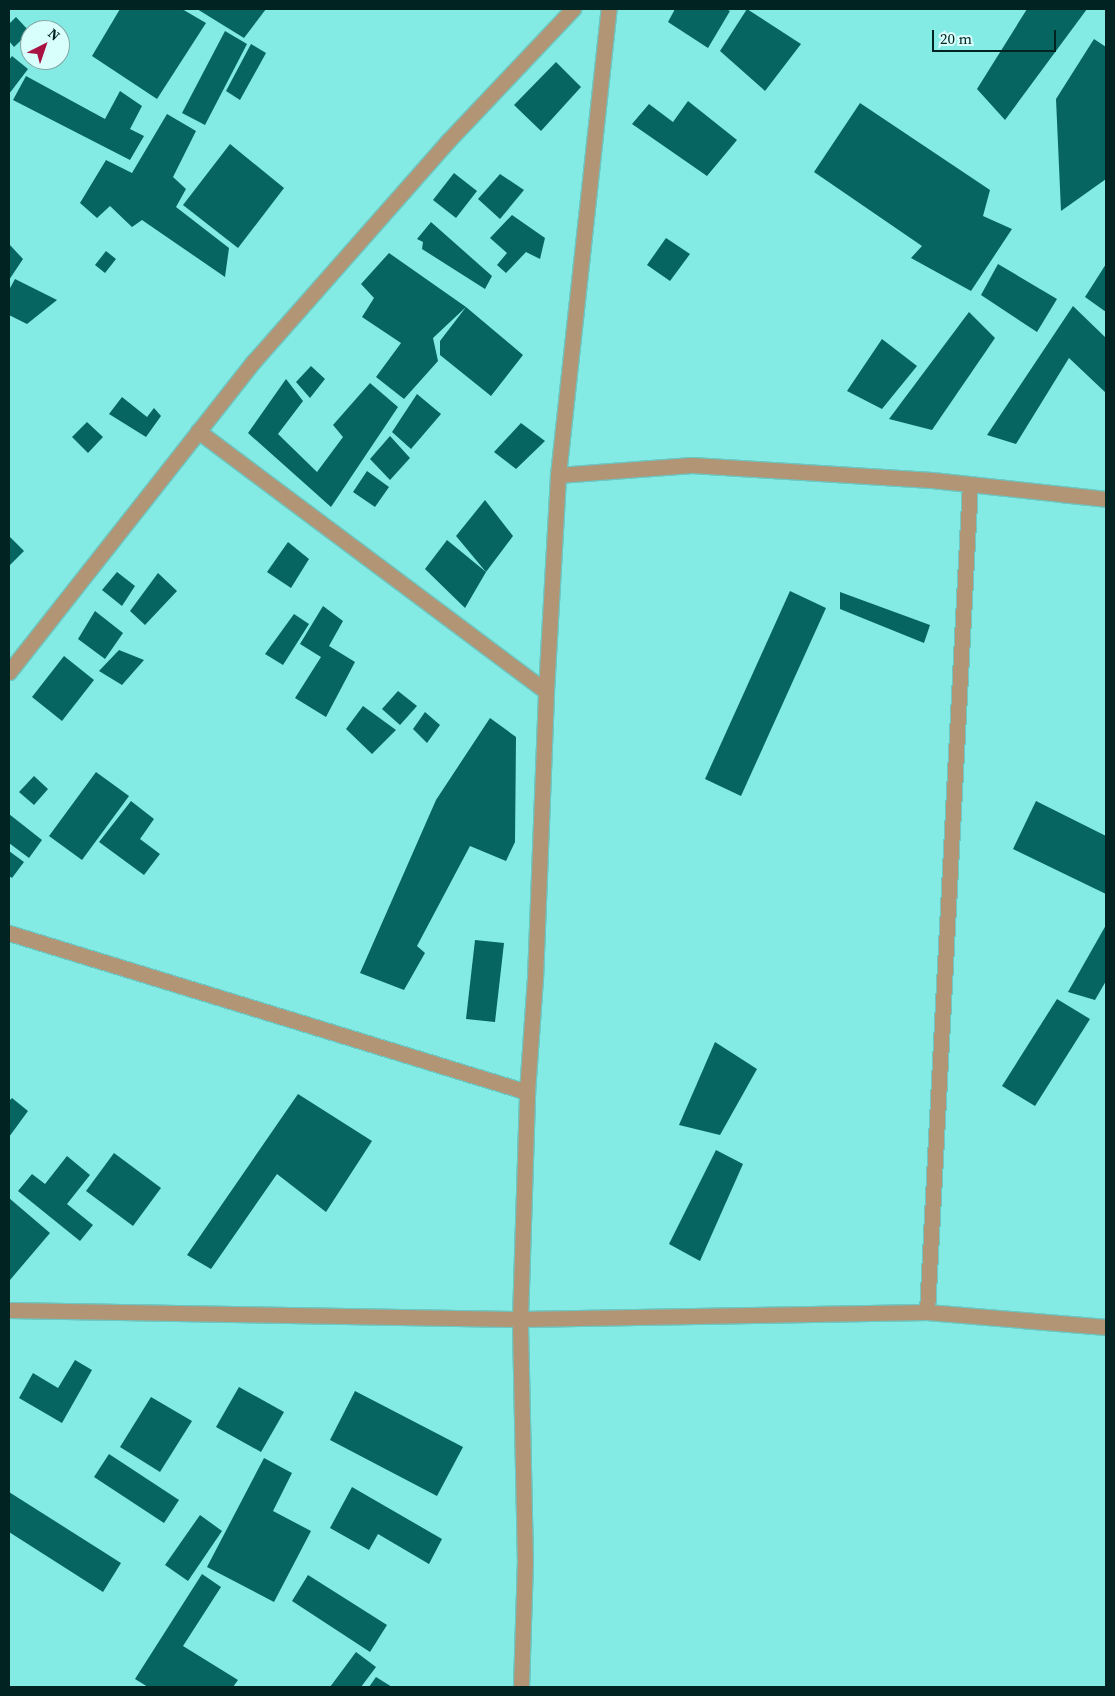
<!DOCTYPE html>
<style>
body{margin:0}
#map{position:relative;width:1115px;height:1696px;overflow:hidden;background:#83eae4;font-family:"Source Serif 4",serif}
div>[style]{position:absolute}
.building>*{inset:0;background:#066561}
.roads{filter:drop-shadow(1px 0 #6cc6c1) drop-shadow(-1px 0 #6cc6c1) drop-shadow(0 1px #6cc6c1) drop-shadow(0 -1px #6cc6c1)}
.street>*{height:15px;margin:-7.5px;padding:0 7.5px;transform-origin:7.5px;border-radius:7.5px;background:#b29574}
span{translate:-50% -50%;white-space:nowrap;text-align:center;line-height:1.15;-webkit-text-stroke:5px #d9fffc;paint-order:stroke}
.frame{position:absolute;inset:0;border:10px solid #012321;pointer-events:none}
.north{position:absolute;left:20px;top:20px;width:50px;height:50px;box-sizing:border-box;background:#d9fffc;border:1px solid #83a7a4;border-radius:50%;rotate:41deg;font-size:14px;font-weight:700;line-height:20px;text-align:center;color:#012321}
.north::after{content:'';display:block;margin:auto;width:18px;height:22px;background:#a91343;clip-path:polygon(50% 0,100% 100%,50% 72%,0 100%)}
.scale{position:absolute;left:932px;top:30px;width:124px;height:22px;box-sizing:border-box;border:2px solid #012321;border-top:0;padding-left:6px;font-size:15px;line-height:18px;white-space:nowrap;color:#012321;-webkit-text-stroke:4px #d9fffc;paint-order:stroke}
</style>
<div id="map">
<div class="building">
<div style="clip-path:polygon(120px 9px,182px 9px,206px 23px,157px 99px,92px 56px)"></div>
<div style="clip-path:polygon(197px 9px,266px 9px,244px 38px)"></div>
<div style="clip-path:polygon(675px 9px,726px 9px,730px 11px,708px 48px,668px 22px)"></div>
<div style="clip-path:polygon(747px 9px,801px 44px,765px 91px,720px 51px)"></div>
<div style="clip-path:polygon(1027px 9px,1087px 9px,1005px 120px,977px 89px)"></div>
<div style="clip-path:polygon(16px 17px,30px 32px,14px 47px,9px 41px,9px 24px)"></div>
<div style="clip-path:polygon(225px 31px,247px 44px,205px 125px,182px 113px)"></div>
<div style="clip-path:polygon(1094px 39px,1106px 47px,1106px 179px,1061px 211px,1056px 99px)"></div>
<div style="clip-path:polygon(251px 44px,266px 53px,240px 100px,226px 91px)"></div>
<div style="clip-path:polygon(12px 56px,28px 69px,9px 94px,9px 60px)"></div>
<div style="clip-path:polygon(556px 62px,581px 87px,541px 131px,514px 105px)"></div>
<div style="clip-path:polygon(26px 76px,105px 119px,120px 91px,142px 106px,130px 129px,144px 136px,130px 160px,13px 100px)"></div>
<div style="clip-path:polygon(688px 101px,737px 140px,707px 176px,632px 124px,649px 104px,673px 122px)"></div>
<div style="clip-path:polygon(860px 103px,990px 190px,983px 216px,1012px 229px,971px 291px,911px 258px,922px 246px,814px 172px)"></div>
<div style="clip-path:polygon(167px 114px,196px 131px,173px 177px,186px 189px,176px 207px,229px 248px,225px 277px,142px 220px,132px 227px,110px 206px,97px 218px,80px 203px,106px 160px,132px 173px)"></div>
<div style="clip-path:polygon(230px 144px,284px 188px,238px 248px,183px 205px)"></div>
<div style="clip-path:polygon(454px 173px,477px 191px,456px 218px,433px 200px)"></div>
<div style="clip-path:polygon(500px 174px,524px 190px,500px 219px,478px 199px)"></div>
<div style="clip-path:polygon(512px 215px,545px 238px,540px 259px,526px 252px,506px 273px,497px 265px,507px 253px,490px 238px)"></div>
<div style="clip-path:polygon(431px 222px,492px 276px,485px 289px,422px 249px,423px 242px,417px 239px)"></div>
<div style="clip-path:polygon(666px 238px,690px 254px,670px 281px,647px 265px)"></div>
<div style="clip-path:polygon(9px 244px,23px 259px,9px 280px)"></div>
<div style="clip-path:polygon(106px 251px,116px 259px,105px 273px,95px 265px)"></div>
<div style="clip-path:polygon(389px 253px,466px 307px,523px 355px,491px 396px,440px 355px,440px 341px,466px 307px,433px 338px,438px 361px,404px 399px,376px 377px,401px 343px,362px 317px,374px 298px,361px 284px)"></div>
<div style="clip-path:polygon(998px 264px,1057px 299px,1037px 332px,981px 295px)"></div>
<div style="clip-path:polygon(1106px 264px,1106px 312px,1085px 297px)"></div>
<div style="clip-path:polygon(15px 279px,57px 300px,27px 324px,9px 315px,9px 290px)"></div>
<div style="clip-path:polygon(1073px 306px,1106px 338px,1106px 393px,1069px 358px,1016px 444px,987px 435px)"></div>
<div style="clip-path:polygon(969px 312px,995px 338px,932px 430px,889px 419px)"></div>
<div style="clip-path:polygon(882px 339px,917px 366px,882px 409px,847px 391px)"></div>
<div style="clip-path:polygon(311px 366px,325px 379px,310px 398px,296px 382px)"></div>
<div style="clip-path:polygon(286px 379px,303px 401px,278px 434px,317px 472px,343px 437px,333px 425px,370px 383px,398px 407px,331px 507px,248px 433px)"></div>
<div style="clip-path:polygon(417px 394px,441px 414px,411px 449px,392px 432px)"></div>
<div style="clip-path:polygon(122px 397px,147px 417px,154px 408px,161px 416px,146px 437px,109px 414px)"></div>
<div style="clip-path:polygon(87px 422px,103px 437px,88px 453px,72px 437px)"></div>
<div style="clip-path:polygon(521px 423px,545px 441px,516px 469px,494px 452px)"></div>
<div style="clip-path:polygon(390px 436px,410px 458px,390px 480px,370px 459px)"></div>
<div style="clip-path:polygon(367px 471px,389px 487px,375px 507px,353px 492px)"></div>
<div style="clip-path:polygon(485px 500px,513px 536px,486px 572px,456px 536px)"></div>
<div style="clip-path:polygon(9px 536px,24px 551px,9px 566px)"></div>
<div style="clip-path:polygon(447px 540px,486px 572px,465px 608px,425px 569px)"></div>
<div style="clip-path:polygon(288px 542px,309px 559px,291px 588px,267px 572px)"></div>
<div style="clip-path:polygon(117px 572px,135px 586px,122px 606px,102px 590px)"></div>
<div style="clip-path:polygon(158px 573px,177px 591px,145px 625px,130px 611px)"></div>
<div style="clip-path:polygon(790px 591px,826px 608px,741px 796px,705px 779px)"></div>
<div style="clip-path:polygon(840px 592px,930px 625px,924px 643px,840px 609px)"></div>
<div style="clip-path:polygon(323px 606px,343px 621px,329px 646px,355px 662px,326px 717px,295px 698px,321px 657px,300px 644px)"></div>
<div style="clip-path:polygon(95px 611px,123px 633px,105px 659px,78px 639px)"></div>
<div style="clip-path:polygon(294px 614px,309px 624px,283px 665px,265px 654px)"></div>
<div style="clip-path:polygon(119px 650px,144px 660px,122px 685px,99px 671px)"></div>
<div style="clip-path:polygon(64px 656px,94px 680px,62px 721px,32px 697px)"></div>
<div style="clip-path:polygon(398px 691px,417px 706px,400px 725px,382px 709px)"></div>
<div style="clip-path:polygon(363px 706px,396px 730px,372px 754px,346px 729px)"></div>
<div style="clip-path:polygon(425px 712px,440px 725px,427px 743px,413px 729px)"></div>
<div style="clip-path:polygon(490px 718px,516px 737px,515px 842px,506px 861px,470px 846px,417px 946px,425px 953px,404px 990px,360px 973px,436px 800px)"></div>
<div style="clip-path:polygon(96px 772px,129px 796px,82px 860px,49px 836px)"></div>
<div style="clip-path:polygon(34px 776px,48px 789px,34px 805px,19px 792px)"></div>
<div style="clip-path:polygon(131px 801px,154px 819px,140px 839px,160px 854px,144px 875px,99px 842px)"></div>
<div style="clip-path:polygon(1036px 801px,1106px 836px,1106px 894px,1013px 849px)"></div>
<div style="clip-path:polygon(9px 814px,42px 840px,29px 858px,9px 843px)"></div>
<div style="clip-path:polygon(9px 851px,24px 862px,12px 878px,9px 876px)"></div>
<div style="clip-path:polygon(1106px 925px,1106px 981px,1095px 1000px,1068px 992px)"></div>
<div style="clip-path:polygon(475px 940px,504px 943px,495px 1022px,466px 1019px)"></div>
<div style="clip-path:polygon(1057px 999px,1090px 1019px,1035px 1106px,1002px 1086px)"></div>
<div style="clip-path:polygon(715px 1042px,757px 1069px,720px 1135px,679px 1125px)"></div>
<div style="clip-path:polygon(298px 1094px,372px 1141px,326px 1212px,277px 1174px,211px 1269px,187px 1255px)"></div>
<div style="clip-path:polygon(12px 1098px,28px 1111px,9px 1137px,9px 1101px)"></div>
<div style="clip-path:polygon(716px 1150px,743px 1164px,700px 1261px,669px 1244px)"></div>
<div style="clip-path:polygon(114px 1153px,161px 1188px,133px 1226px,86px 1191px)"></div>
<div style="clip-path:polygon(67px 1156px,90px 1175px,67px 1204px,93px 1225px,80px 1241px,18px 1191px,32px 1174px,45px 1184px)"></div>
<div style="clip-path:polygon(9px 1198px,50px 1233px,10px 1280px,9px 1279px)"></div>
<div style="clip-path:polygon(75px 1360px,92px 1370px,62px 1423px,19px 1398px,33px 1373px,58px 1388px)"></div>
<div style="clip-path:polygon(239px 1387px,284px 1412px,261px 1452px,216px 1427px)"></div>
<div style="clip-path:polygon(355px 1391px,463px 1447px,437px 1496px,330px 1440px)"></div>
<div style="clip-path:polygon(151px 1397px,192px 1421px,160px 1472px,120px 1447px)"></div>
<div style="clip-path:polygon(109px 1454px,179px 1500px,164px 1523px,94px 1477px)"></div>
<div style="clip-path:polygon(264px 1458px,292px 1473px,273px 1511px,311px 1531px,274px 1602px,207px 1567px)"></div>
<div style="clip-path:polygon(352px 1487px,442px 1539px,429px 1564px,378px 1534px,369px 1550px,330px 1528px)"></div>
<div style="clip-path:polygon(9px 1492px,121px 1563px,103px 1592px,9px 1532px)"></div>
<div style="clip-path:polygon(200px 1515px,222px 1531px,188px 1581px,165px 1565px)"></div>
<div style="clip-path:polygon(202px 1574px,221px 1587px,183px 1646px,238px 1680px,233px 1687px,148px 1687px,135px 1679px)"></div>
<div style="clip-path:polygon(308px 1575px,387px 1625px,370px 1652px,292px 1601px)"></div>
<div style="clip-path:polygon(356px 1652px,376px 1667px,361px 1687px,330px 1687px)"></div>
<div style="clip-path:polygon(376px 1677px,392px 1687px,369px 1687px)"></div>
</div>
<div class="roads">
<div class="street">
<div style="left:198px;top:431px;width:434px;rotate:36.8deg"></div>
<div style="left:558px;top:475px;width:134px;rotate:-4.3deg"></div>
<div style="left:692px;top:465px;width:240px;rotate:3.6deg"></div>
<div style="left:932px;top:480px;width:175px;rotate:6.2deg"></div>
<div style="left:9px;top:672px;width:396px;rotate:-51.8deg"></div>
<div style="left:254px;top:361px;width:293px;rotate:-48.6deg"></div>
<div style="left:448px;top:141px;width:182px;rotate:-46.6deg"></div>
<div style="left:9px;top:933px;width:542px;rotate:17.06deg"></div>
<div style="left:9px;top:1310px;width:511px;rotate:1.01deg"></div>
<div style="left:520px;top:1319px;width:407px;rotate:-1deg"></div>
<div style="left:927px;top:1312px;width:180px;rotate:4.8deg"></div>
<div style="left:927px;top:1312px;width:829px;rotate:-87.03deg"></div>
<div style="left:521px;top:1687px;width:124px;rotate:-88.2deg"></div>
<div style="left:525px;top:1563px;width:244px;rotate:-91.2deg"></div>
<div style="left:520px;top:1319px;width:227px;rotate:-88.2deg"></div>
<div style="left:527px;top:1092px;width:113px;rotate:-86deg"></div>
<div style="left:535px;top:979px;width:288px;rotate:-87.8deg"></div>
<div style="left:546px;top:691px;width:216px;rotate:-86.8deg"></div>
<div style="left:558px;top:475px;width:469px;rotate:-83.8deg"></div>
</div>
</div>
<div class="frame"></div>
<div class="north">N</div>
<div class="scale">20 m</div>
</div>
